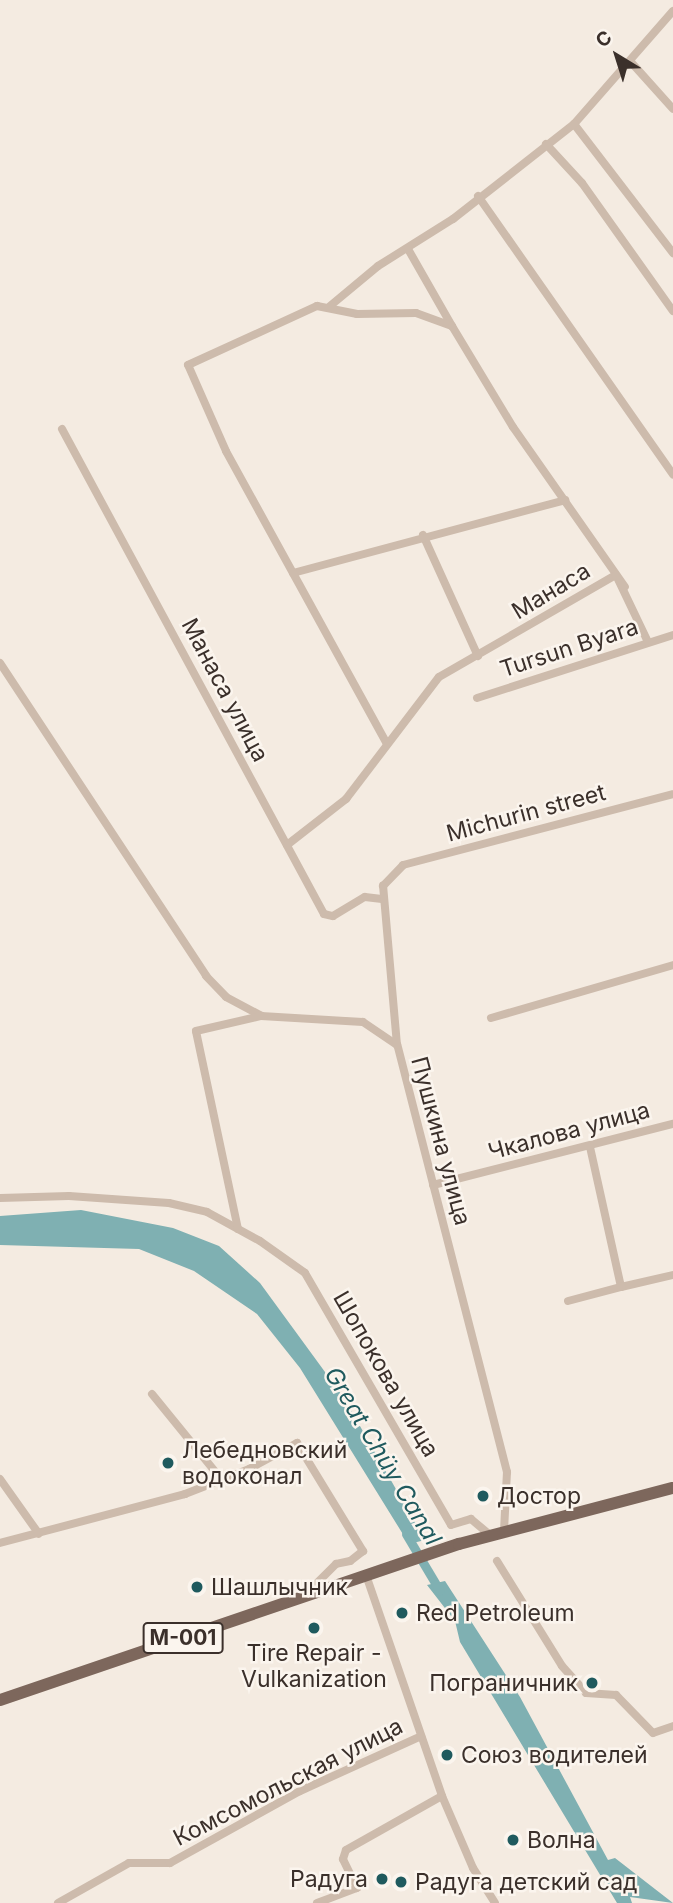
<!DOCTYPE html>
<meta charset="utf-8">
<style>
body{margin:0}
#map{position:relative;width:673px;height:1903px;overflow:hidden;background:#f4ebe1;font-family:Inter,sans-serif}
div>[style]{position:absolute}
.water>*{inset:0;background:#7fb0b2}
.canal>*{height:9px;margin:-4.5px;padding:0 4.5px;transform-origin:4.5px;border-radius:4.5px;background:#7fb0b2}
.street>*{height:8px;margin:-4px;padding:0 4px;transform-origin:4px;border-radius:4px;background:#cdbbac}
.primary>*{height:12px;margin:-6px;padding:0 6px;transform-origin:6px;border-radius:6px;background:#7d675c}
.dots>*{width:19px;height:19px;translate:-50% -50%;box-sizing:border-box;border:4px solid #fbf5ee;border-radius:50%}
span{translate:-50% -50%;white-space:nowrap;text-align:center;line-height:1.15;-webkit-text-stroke:5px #fbf5ee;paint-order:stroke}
.shield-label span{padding:2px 5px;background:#fbf5ee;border:2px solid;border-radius:5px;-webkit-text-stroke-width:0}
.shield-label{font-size:21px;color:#3b302b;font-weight:700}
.street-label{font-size:23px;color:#3b302b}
.poi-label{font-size:23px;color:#3b302b}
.left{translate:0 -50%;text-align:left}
.right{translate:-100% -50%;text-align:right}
.water-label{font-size:24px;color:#1f5a5e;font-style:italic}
.north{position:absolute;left:582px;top:21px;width:70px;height:70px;-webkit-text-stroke:5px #fbf5ee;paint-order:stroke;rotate:322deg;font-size:19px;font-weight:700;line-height:28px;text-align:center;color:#3b302b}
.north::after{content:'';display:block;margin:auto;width:24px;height:32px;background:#3b302b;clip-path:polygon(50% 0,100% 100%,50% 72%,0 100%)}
</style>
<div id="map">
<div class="water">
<div style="clip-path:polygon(81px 1210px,173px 1228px,219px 1246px,260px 1283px,344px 1398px,425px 1540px,409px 1544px,300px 1368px,257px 1314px,194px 1271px,139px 1249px,0 1245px,0 1216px)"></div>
<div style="clip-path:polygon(445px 1581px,520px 1697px,608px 1860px,615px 1858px,673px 1903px,630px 1897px,632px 1903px,617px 1903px,460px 1642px,455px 1621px,427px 1585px)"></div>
</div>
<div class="canal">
<div style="left:406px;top:1534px;width:66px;rotate:59.2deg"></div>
</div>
<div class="street">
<div style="left:673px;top:11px;width:150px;rotate:131.2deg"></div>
<div style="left:574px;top:124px;width:163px;rotate:52.5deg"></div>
<div style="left:630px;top:61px;width:64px;rotate:48.1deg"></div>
<div style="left:546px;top:144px;width:53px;rotate:47.3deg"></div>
<div style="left:582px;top:183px;width:157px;rotate:54.6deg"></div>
<div style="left:478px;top:196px;width:340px;rotate:55deg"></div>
<div style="left:408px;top:249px;width:89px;rotate:60.3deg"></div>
<div style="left:330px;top:306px;width:62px;rotate:-39.8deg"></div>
<div style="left:378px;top:266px;width:89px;rotate:-32.1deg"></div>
<div style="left:453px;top:219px;width:154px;rotate:-38.1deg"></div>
<div style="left:62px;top:429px;width:551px;rotate:61.62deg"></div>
<div style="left:324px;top:914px;width:9px;rotate:13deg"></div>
<div style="left:333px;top:916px;width:37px;rotate:-31deg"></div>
<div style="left:365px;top:897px;width:17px;rotate:7deg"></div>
<div style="left:423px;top:535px;width:133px;rotate:65.6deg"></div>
<div style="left:293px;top:573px;width:282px;rotate:-15deg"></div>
<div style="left:0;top:663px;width:375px;rotate:56.6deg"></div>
<div style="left:206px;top:976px;width:29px;rotate:46deg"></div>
<div style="left:226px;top:997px;width:40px;rotate:28deg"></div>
<div style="left:261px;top:1016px;width:102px;rotate:3.4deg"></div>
<div style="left:363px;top:1022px;width:41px;rotate:34.1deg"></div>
<div style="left:477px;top:698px;width:206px;rotate:-17.8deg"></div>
<div style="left:387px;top:744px;width:334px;rotate:-118.8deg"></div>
<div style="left:226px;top:451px;width:94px;rotate:-113.8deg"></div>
<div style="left:188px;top:365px;width:142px;rotate:-24.6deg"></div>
<div style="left:317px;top:306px;width:41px;rotate:11.3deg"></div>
<div style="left:357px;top:314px;width:59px;rotate:-1deg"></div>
<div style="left:416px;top:313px;width:38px;rotate:20deg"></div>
<div style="left:452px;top:326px;width:118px;rotate:58.9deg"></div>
<div style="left:513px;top:427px;width:195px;rotate:55deg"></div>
<div style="left:287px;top:845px;width:75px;rotate:-37.9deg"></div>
<div style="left:346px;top:799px;width:153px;rotate:-52.7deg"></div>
<div style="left:439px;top:677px;width:204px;rotate:-30deg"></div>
<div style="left:616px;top:575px;width:74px;rotate:64.5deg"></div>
<div style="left:491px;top:1018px;width:190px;rotate:-16.2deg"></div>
<div style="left:590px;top:1147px;width:143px;rotate:77.5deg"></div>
<div style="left:621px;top:1287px;width:53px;rotate:-13deg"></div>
<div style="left:433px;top:1185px;width:248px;rotate:-14.3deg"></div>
<div style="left:0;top:1198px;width:69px;rotate:-1.7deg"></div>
<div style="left:69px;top:1196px;width:100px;rotate:4deg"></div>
<div style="left:169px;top:1203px;width:39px;rotate:13deg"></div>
<div style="left:207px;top:1212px;width:60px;rotate:28.7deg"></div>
<div style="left:260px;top:1241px;width:55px;rotate:35.4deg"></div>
<div style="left:305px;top:1273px;width:291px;rotate:59.9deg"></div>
<div style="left:451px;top:1525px;width:21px;rotate:-17deg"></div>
<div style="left:471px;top:1519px;width:25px;rotate:40deg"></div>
<div style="left:238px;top:1229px;width:202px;rotate:-102deg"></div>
<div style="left:196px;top:1031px;width:67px;rotate:-13deg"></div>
<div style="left:568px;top:1301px;width:55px;rotate:-14.8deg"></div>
<div style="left:152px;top:1394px;width:109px;rotate:50.9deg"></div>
<div style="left:0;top:1479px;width:67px;rotate:54.7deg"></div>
<div style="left:504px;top:1531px;width:59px;rotate:-87.1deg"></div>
<div style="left:507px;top:1472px;width:441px;rotate:-104.4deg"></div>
<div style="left:397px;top:1045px;width:160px;rotate:-95deg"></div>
<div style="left:383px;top:886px;width:29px;rotate:-46deg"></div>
<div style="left:403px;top:865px;width:279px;rotate:-14.7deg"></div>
<div style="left:0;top:1543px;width:191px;rotate:-14.8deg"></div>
<div style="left:185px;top:1494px;width:69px;rotate:-21.3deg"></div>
<div style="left:249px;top:1469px;width:55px;rotate:-28.4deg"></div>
<div style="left:297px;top:1443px;width:127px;rotate:58.6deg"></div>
<div style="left:363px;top:1551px;width:16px;rotate:142deg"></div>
<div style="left:350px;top:1561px;width:14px;rotate:168deg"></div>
<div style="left:336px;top:1564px;width:42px;rotate:135deg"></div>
<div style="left:497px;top:1561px;width:123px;rotate:58.2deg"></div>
<div style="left:562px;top:1666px;width:36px;rotate:48deg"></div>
<div style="left:586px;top:1693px;width:30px;rotate:4deg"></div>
<div style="left:616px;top:1695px;width:53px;rotate:45.8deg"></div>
<div style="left:653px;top:1733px;width:21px;rotate:-19deg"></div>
<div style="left:366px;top:1575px;width:234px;rotate:71deg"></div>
<div style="left:442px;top:1796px;width:78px;rotate:66.7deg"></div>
<div style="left:473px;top:1868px;width:41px;rotate:57.8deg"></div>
<div style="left:58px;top:1903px;width:81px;rotate:-29.4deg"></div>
<div style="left:129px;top:1863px;width:41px"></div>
<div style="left:170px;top:1863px;width:149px;rotate:-29deg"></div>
<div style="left:300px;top:1791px;width:133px;rotate:-24.4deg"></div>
<div style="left:317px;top:1903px;width:43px;rotate:-20.6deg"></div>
<div style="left:357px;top:1888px;width:32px;rotate:-116deg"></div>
<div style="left:343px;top:1859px;width:9px;rotate:-72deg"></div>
<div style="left:346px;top:1850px;width:110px;rotate:-29.4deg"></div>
</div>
<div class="primary">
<div style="left:0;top:1700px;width:485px;rotate:-18.8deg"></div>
<div style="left:459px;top:1544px;width:221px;rotate:-14.7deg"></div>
</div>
<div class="dots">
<div style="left:168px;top:1463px;background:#1f5a5e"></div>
<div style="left:483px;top:1496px;background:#1f5a5e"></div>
<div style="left:197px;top:1587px;background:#1f5a5e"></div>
<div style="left:402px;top:1613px;background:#1f5a5e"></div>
<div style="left:314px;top:1628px;background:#1f5a5e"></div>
<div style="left:592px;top:1683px;background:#1f5a5e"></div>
<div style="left:447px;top:1755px;background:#1f5a5e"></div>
<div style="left:513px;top:1840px;background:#1f5a5e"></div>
<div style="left:382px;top:1879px;background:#1f5a5e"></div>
<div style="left:401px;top:1882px;background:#1f5a5e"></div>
</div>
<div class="shield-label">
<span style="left:183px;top:1638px">М-001</span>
</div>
<div class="street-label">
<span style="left:551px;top:591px;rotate:-31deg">Манаса</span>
<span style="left:569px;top:648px;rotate:-18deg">Tursun Byara</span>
<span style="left:225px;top:690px;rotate:62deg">Манаса улица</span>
<span style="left:526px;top:813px;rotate:-15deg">Michurin street</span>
<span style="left:569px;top:1131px;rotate:-15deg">Чкалова улица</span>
<span style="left:441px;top:1141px;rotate:75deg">Пушкина улица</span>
<span style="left:386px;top:1374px;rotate:60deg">Шопокова улица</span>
<span style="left:288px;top:1782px;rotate:-27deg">Комсомольская улица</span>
</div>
<div class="poi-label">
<span class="left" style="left:182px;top:1463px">Лебедновский<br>водоконал</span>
<span class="left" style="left:497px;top:1496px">Достор</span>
<span class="left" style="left:211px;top:1587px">Шашлычник</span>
<span class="left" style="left:416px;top:1613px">Red Petroleum</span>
<span style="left:314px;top:1666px">Tire Repair -<br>Vulkanization</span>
<span class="right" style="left:578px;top:1683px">Пограничник</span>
<span class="left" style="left:461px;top:1755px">Союз водителей</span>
<span class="left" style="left:527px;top:1840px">Волна</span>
<span class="right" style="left:368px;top:1879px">Радуга</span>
<span class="left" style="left:415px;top:1882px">Радуга детский сад</span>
</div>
<div class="water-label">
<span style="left:383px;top:1456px;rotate:59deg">Great Chüy Canal</span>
</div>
<div class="north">С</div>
</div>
